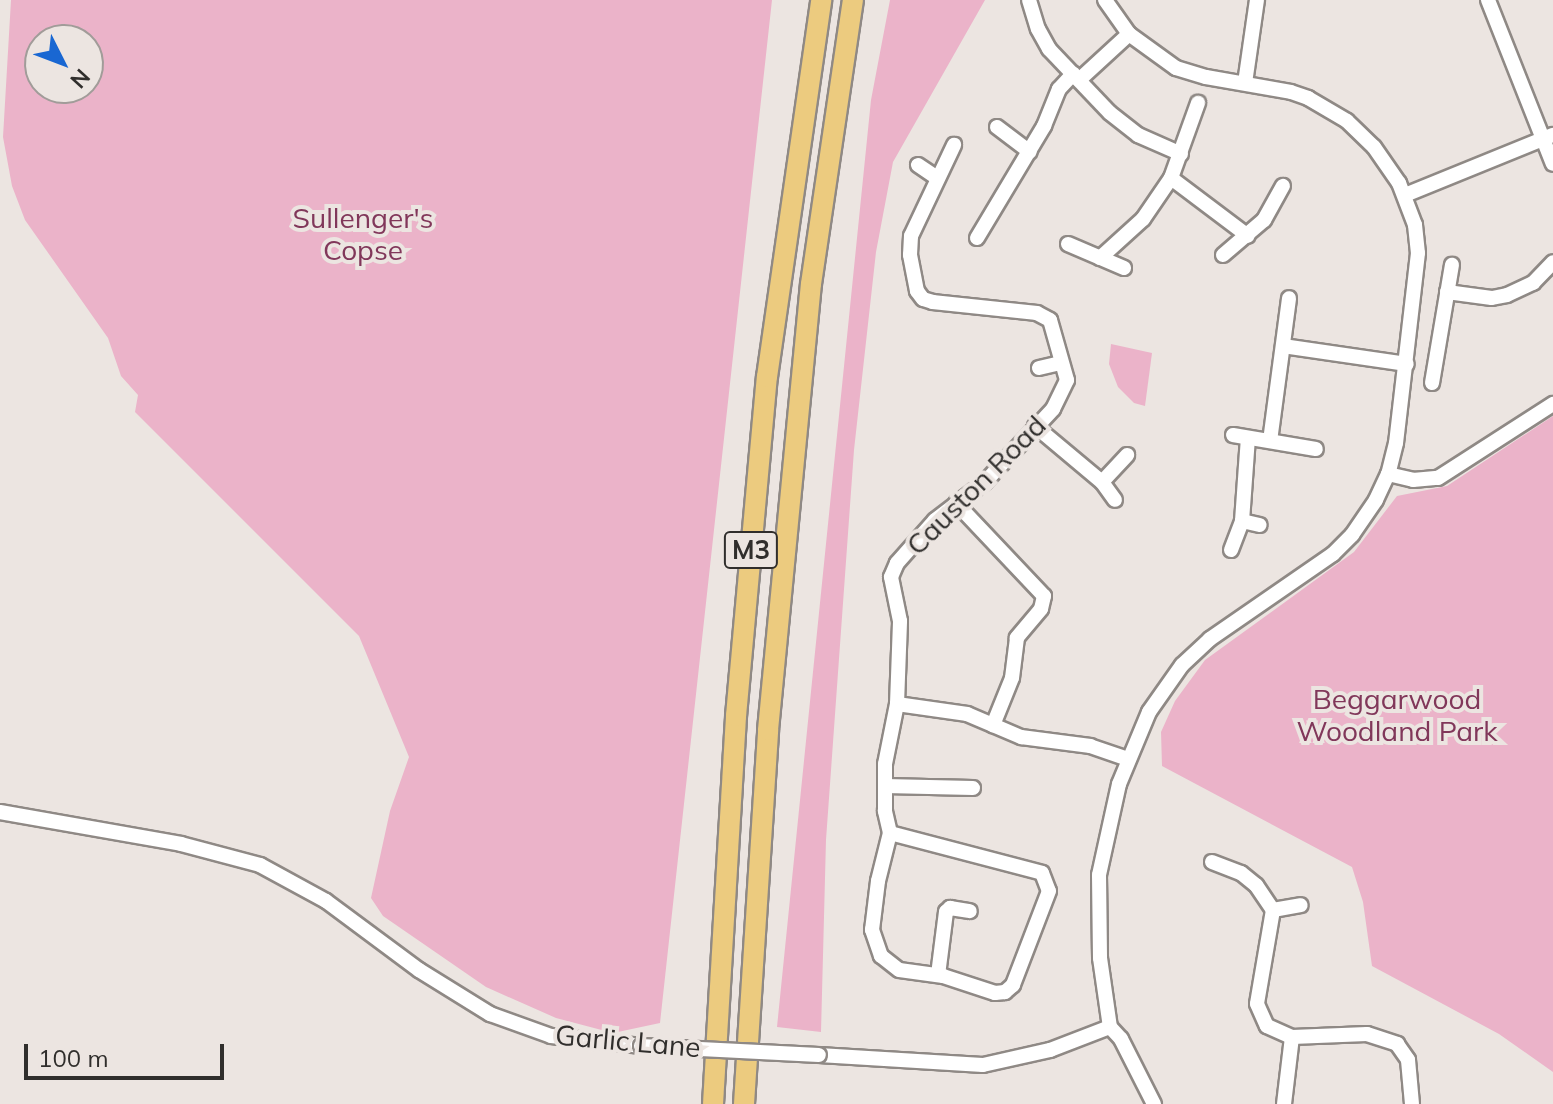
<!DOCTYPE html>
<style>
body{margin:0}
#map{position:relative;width:1553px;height:1104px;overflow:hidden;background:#ece5e1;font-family:Mulish,sans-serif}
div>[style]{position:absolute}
.green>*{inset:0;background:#ebb3c9}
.roads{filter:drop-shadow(2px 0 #8f8985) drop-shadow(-2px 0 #8f8985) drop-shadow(0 2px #8f8985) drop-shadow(0 -2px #8f8985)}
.minor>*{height:14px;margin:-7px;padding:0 7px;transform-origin:7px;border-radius:7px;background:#fff}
.highway>*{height:20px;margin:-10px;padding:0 10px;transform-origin:10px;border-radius:10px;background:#eccb7f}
.bridges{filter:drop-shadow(2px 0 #8f8985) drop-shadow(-2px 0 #8f8985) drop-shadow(0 2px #8f8985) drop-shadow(0 -2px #8f8985)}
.minor-bridge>*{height:14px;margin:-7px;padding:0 7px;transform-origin:7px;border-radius:7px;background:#fff}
span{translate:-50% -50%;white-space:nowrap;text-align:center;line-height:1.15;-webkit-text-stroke:8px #ece5e1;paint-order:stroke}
.shield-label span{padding:2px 6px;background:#ece5e1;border:2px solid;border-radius:6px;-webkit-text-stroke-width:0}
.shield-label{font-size:26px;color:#302e2c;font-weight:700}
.park-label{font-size:28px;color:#81375a}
.street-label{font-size:28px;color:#302e2c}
.north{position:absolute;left:24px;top:24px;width:80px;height:80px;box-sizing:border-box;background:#ece5e1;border:2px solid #a19c99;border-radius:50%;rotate:132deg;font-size:22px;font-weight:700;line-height:32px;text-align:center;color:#302e2c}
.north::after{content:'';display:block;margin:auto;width:28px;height:36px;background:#1967d2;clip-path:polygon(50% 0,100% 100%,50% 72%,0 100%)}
.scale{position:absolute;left:24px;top:1044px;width:200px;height:36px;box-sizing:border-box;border:4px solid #302e2c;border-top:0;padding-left:10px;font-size:24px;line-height:28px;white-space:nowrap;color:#302e2c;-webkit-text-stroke:6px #ece5e1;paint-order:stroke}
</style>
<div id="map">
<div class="green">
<div style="clip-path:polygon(evenodd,11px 0,772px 0,660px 1023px,613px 1033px,556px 1018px,486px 987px,383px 916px,371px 898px,390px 811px,409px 757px,359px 636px,135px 412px,138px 395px,121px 376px,108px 338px,25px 220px,12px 186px,3px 137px,11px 0,40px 40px,88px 40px,88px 88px,40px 88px,40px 40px)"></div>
<div style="clip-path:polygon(890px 0,985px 0,893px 162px,876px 252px,854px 450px,826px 840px,821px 1032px,777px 1027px,871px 100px)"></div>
<div style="clip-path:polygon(1111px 344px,1152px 353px,1145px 406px,1134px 403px,1118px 387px,1109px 364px)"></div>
<div style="clip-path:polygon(1553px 416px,1553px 1072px,1499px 1034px,1372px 966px,1363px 902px,1352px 867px,1162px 766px,1161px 732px,1175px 701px,1205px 660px,1354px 552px,1397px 496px,1447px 486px)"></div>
</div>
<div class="roads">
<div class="minor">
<div style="left:1029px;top:0;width:30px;rotate:73deg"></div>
<div style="left:1038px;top:29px;width:23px;rotate:61deg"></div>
<div style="left:1049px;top:49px;width:88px;rotate:46.4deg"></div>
<div style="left:1110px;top:113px;width:36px;rotate:38deg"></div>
<div style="left:1138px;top:135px;width:47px;rotate:23.8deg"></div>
<div style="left:1105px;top:0;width:42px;rotate:54.8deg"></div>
<div style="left:1129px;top:34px;width:58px;rotate:35.9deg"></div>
<div style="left:1176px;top:68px;width:31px;rotate:17deg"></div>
<div style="left:1206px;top:77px;width:86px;rotate:10deg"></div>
<div style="left:1291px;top:92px;width:18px;rotate:19deg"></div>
<div style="left:1308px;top:98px;width:45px;rotate:30.5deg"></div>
<div style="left:1347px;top:121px;width:37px;rotate:44deg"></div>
<div style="left:1374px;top:147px;width:44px;rotate:55.2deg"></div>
<div style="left:1399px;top:183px;width:45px;rotate:69.1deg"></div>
<div style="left:1415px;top:225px;width:28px;rotate:84deg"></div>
<div style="left:1418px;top:253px;width:191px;rotate:96.6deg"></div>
<div style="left:1396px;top:443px;width:32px;rotate:104deg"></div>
<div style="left:1388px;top:474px;width:29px;rotate:115deg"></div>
<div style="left:1376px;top:500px;width:42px;rotate:124.4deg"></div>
<div style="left:1352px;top:535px;width:27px;rotate:135deg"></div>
<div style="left:1333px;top:554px;width:150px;rotate:145.4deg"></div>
<div style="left:1210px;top:639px;width:38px;rotate:137deg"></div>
<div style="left:1182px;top:665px;width:57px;rotate:125.1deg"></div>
<div style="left:1149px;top:712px;width:78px;rotate:112.6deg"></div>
<div style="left:1119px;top:784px;width:93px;rotate:102.4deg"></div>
<div style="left:1099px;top:875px;width:83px;rotate:89.3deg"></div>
<div style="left:1100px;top:958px;width:70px;rotate:81.8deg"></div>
<div style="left:1110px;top:1027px;width:16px;rotate:47deg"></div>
<div style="left:1121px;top:1039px;width:73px;rotate:63.1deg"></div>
<div style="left:1488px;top:0;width:176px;rotate:68.4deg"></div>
<div style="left:1079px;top:80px;width:68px;rotate:-42.6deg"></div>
<div style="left:1245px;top:83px;width:84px;rotate:-81.8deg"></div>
<div style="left:997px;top:127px;width:41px;rotate:37.1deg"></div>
<div style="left:918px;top:165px;width:23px;rotate:34deg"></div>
<div style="left:1171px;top:178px;width:96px;rotate:37deg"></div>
<div style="left:1405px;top:195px;width:160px;rotate:-22.1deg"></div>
<div style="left:977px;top:238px;width:131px;rotate:-59.1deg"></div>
<div style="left:1044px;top:126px;width:40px;rotate:-68deg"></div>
<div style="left:1059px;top:89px;width:21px;rotate:-47deg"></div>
<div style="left:1068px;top:244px;width:61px;rotate:23.2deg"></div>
<div style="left:1223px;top:255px;width:54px;rotate:-40.5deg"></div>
<div style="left:1264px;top:220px;width:39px;rotate:-61deg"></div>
<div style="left:1100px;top:258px;width:58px;rotate:-42.2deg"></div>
<div style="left:1143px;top:219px;width:50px;rotate:-55.7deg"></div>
<div style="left:1171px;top:178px;width:80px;rotate:-70.2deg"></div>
<div style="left:1447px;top:292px;width:45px;rotate:7.6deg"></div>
<div style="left:1492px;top:298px;width:15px;rotate:-11deg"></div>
<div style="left:1507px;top:295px;width:29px;rotate:-25deg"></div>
<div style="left:1533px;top:283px;width:29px;rotate:-46deg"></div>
<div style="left:1283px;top:346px;width:125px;rotate:8.3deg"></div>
<div style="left:1039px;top:368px;width:22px;rotate:-13deg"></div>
<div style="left:1432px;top:383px;width:120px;rotate:-80.4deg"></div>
<div style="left:1035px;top:426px;width:87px;rotate:39.9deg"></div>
<div style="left:1102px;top:482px;width:22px;rotate:54deg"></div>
<div style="left:1233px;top:435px;width:84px;rotate:9.6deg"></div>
<div style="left:1270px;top:441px;width:144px;rotate:-82.4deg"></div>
<div style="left:1388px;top:474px;width:26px;rotate:13deg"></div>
<div style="left:1413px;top:480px;width:25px;rotate:-5deg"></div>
<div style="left:1438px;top:478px;width:137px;rotate:-32.8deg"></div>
<div style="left:1102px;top:482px;width:37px;rotate:-47deg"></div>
<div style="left:956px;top:503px;width:128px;rotate:46.6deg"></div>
<div style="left:1044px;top:596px;width:13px;rotate:103deg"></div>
<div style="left:1041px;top:609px;width:38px;rotate:130deg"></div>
<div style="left:1017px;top:638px;width:40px;rotate:97.1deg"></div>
<div style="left:1012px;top:678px;width:51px;rotate:112deg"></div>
<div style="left:1242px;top:521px;width:18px;rotate:13deg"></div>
<div style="left:1231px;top:550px;width:31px;rotate:-69deg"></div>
<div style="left:1242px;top:521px;width:83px;rotate:-85.9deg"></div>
<div style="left:897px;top:704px;width:71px;rotate:8.1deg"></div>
<div style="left:967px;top:714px;width:59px;rotate:23.1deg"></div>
<div style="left:1021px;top:737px;width:70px;rotate:7.4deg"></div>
<div style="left:1090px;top:746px;width:39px;rotate:19deg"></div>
<div style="left:885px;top:786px;width:88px;rotate:1.3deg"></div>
<div style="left:0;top:812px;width:184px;rotate:10deg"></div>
<div style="left:181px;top:844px;width:82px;rotate:14.9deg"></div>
<div style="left:260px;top:865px;width:75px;rotate:28.6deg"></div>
<div style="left:326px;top:901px;width:116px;rotate:36.6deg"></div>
<div style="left:419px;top:970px;width:84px;rotate:31.8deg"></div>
<div style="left:490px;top:1014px;width:65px;rotate:19.8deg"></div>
<div style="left:551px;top:1036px;width:91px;rotate:6.3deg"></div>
<div style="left:890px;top:833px;width:157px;rotate:14.7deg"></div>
<div style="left:1042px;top:873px;width:19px;rotate:69deg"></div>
<div style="left:1049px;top:891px;width:101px;rotate:111deg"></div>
<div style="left:1013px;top:985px;width:11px;rotate:139deg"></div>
<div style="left:1005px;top:992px;width:10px;rotate:174deg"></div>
<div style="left:995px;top:993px;width:55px;rotate:-161.9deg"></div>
<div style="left:943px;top:976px;width:44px;rotate:-172.2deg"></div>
<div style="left:899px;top:970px;width:23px;rotate:-142deg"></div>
<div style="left:881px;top:956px;width:28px;rotate:-109deg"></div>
<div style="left:872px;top:930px;width:49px;rotate:-83deg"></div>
<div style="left:878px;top:881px;width:49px;rotate:-76deg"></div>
<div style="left:890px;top:833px;width:23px;rotate:-103deg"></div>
<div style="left:885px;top:811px;width:47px;rotate:-90deg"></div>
<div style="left:885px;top:764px;width:61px;rotate:-78.7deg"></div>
<div style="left:897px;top:704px;width:83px;rotate:-87.9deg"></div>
<div style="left:900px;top:621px;width:45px;rotate:-101.6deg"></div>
<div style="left:891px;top:577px;width:15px;rotate:-67deg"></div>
<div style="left:897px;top:563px;width:57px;rotate:-48.5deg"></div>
<div style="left:935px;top:520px;width:63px;rotate:-37.2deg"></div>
<div style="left:985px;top:482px;width:100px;rotate:-47deg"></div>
<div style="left:1053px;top:409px;width:32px;rotate:-64deg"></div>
<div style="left:1067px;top:380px;width:62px;rotate:-105.8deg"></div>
<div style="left:1050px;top:320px;width:15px;rotate:-152deg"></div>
<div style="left:1037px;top:313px;width:105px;rotate:-174deg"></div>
<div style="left:933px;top:302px;width:10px;rotate:-163deg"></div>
<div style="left:923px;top:299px;width:10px;rotate:-127deg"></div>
<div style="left:917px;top:291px;width:37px;rotate:-101deg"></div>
<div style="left:910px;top:255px;width:19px;rotate:-87deg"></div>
<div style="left:911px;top:236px;width:101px;rotate:-64.7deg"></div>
<div style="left:1212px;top:862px;width:31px;rotate:21deg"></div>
<div style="left:1241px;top:873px;width:19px;rotate:39deg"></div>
<div style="left:1256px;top:885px;width:30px;rotate:56deg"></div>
<div style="left:1273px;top:910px;width:28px;rotate:-10deg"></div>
<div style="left:1273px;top:910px;width:95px;rotate:99.7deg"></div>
<div style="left:1257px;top:1004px;width:24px;rotate:66deg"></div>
<div style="left:1267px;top:1026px;width:27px;rotate:24deg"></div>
<div style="left:1292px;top:1037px;width:75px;rotate:-2.3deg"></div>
<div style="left:1367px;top:1034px;width:32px;rotate:18deg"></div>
<div style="left:1397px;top:1044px;width:19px;rotate:55deg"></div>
<div style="left:1408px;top:1060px;width:44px;rotate:84.8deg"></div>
<div style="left:938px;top:975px;width:64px;rotate:-82.8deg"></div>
<div style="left:946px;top:912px;width:6px;rotate:-45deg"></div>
<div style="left:950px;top:908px;width:20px;rotate:9deg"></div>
<div style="left:819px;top:1055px;width:164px;rotate:3.5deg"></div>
<div style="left:983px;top:1065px;width:69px;rotate:-12.6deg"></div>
<div style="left:1050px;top:1050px;width:64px;rotate:-21deg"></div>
<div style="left:1284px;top:1104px;width:67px;rotate:-83.2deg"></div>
</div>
<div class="highway">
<div style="left:713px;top:1104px;width:389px;rotate:-86.6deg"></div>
<div style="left:736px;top:716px;width:340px;rotate:-84.8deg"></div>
<div style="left:767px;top:377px;width:381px;rotate:-81.8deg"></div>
<div style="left:744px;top:1104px;width:375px;rotate:-86.3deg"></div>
<div style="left:768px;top:730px;width:448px;rotate:-84.5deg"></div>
<div style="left:811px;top:284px;width:287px;rotate:-81.6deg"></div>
</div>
</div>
<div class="bridges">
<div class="minor-bridge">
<div style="left:641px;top:1046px;width:178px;rotate:2.9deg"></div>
</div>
</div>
<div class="shield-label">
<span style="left:751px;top:550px">M3</span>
</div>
<div class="park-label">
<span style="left:363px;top:234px">Sullenger's<br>Copse</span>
<span style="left:1397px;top:715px">Beggarwood<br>Woodland Park</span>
</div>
<div class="street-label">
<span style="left:976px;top:485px;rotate:-45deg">Causton Road</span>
<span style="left:628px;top:1041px;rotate:5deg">Garlic Lane</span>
</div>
<div class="north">N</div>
<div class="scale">100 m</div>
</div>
